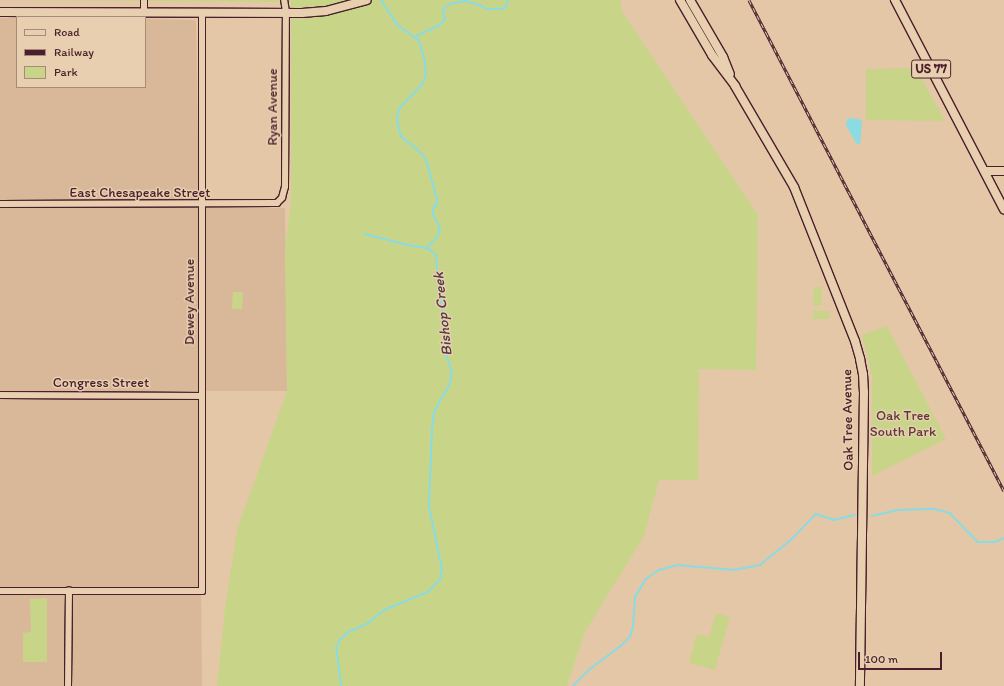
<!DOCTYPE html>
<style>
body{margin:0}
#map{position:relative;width:1004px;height:686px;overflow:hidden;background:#e3c7a7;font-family:Itim,sans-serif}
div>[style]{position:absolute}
.built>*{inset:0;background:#d9b89a}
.green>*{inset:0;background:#c8d589}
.water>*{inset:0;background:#8adbe2}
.stream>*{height:1.5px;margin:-0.75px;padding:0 0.75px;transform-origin:0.75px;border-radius:0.75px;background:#8adbe2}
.roads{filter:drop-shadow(1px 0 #4a1f2b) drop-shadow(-1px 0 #4a1f2b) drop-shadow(0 1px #4a1f2b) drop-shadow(0 -1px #4a1f2b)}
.street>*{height:5.5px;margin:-2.75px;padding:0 2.75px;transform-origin:2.75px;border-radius:2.75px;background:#e7cfaf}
.secondary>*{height:8px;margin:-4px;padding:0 4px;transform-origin:4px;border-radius:4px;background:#e7cfaf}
.primary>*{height:8px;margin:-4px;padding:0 4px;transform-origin:4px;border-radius:4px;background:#e7cfaf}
.rail>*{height:3px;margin-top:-1.5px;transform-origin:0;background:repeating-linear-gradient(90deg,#e7cfaf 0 4.5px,#4a1f2b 0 9px);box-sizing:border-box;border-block:1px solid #4a1f2b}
span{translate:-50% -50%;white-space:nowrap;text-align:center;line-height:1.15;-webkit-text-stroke:3px #e7cfaf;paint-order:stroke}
.shield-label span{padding:1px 3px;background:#e7cfaf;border:1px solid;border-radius:3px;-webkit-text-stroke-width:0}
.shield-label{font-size:13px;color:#4a1f2b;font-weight:700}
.street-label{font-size:14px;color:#4a1f2b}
.park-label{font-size:14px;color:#5d3a39}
.water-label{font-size:15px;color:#543b46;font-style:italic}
.legend{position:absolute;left:16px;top:16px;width:130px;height:72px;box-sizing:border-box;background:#e7cfaf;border:1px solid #a8897a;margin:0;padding:5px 7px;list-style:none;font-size:12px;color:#4a1f2b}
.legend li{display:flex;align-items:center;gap:8px;height:20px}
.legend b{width:20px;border:1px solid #a8897a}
.scale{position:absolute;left:858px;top:652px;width:84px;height:18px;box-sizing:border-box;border:2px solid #4a1f2b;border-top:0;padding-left:5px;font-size:12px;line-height:14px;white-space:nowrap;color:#4a1f2b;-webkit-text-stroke:3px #e7cfaf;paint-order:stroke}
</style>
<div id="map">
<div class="built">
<div style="clip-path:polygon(0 18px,17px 18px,17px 87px,145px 87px,145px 19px,196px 20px,199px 207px,285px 208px,287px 391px,199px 391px,202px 686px,0 686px)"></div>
</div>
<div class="green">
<div style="clip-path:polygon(0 0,620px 0,622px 11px,758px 215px,756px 370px,699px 369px,698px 480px,659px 480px,644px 536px,585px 632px,567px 686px,217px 686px,225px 609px,237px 530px,287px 391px,285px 252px,291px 200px,291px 2px)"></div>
<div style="clip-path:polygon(916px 68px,945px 121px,866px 120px,866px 69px)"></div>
<div style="clip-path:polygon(814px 287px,822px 287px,821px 306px,813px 306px)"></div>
<div style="clip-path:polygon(233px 292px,243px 292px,242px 309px,232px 309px)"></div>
<div style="clip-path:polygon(813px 311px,829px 311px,829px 319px,813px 319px)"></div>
<div style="clip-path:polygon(887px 326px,946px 439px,872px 476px,872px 376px,862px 335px)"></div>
<div style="clip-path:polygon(47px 598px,47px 662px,23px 662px,23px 633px,31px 632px,30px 599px)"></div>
<div style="clip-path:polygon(716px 613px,730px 617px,715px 670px,689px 663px,697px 634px,709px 637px)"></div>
</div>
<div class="water">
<div style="clip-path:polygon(854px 118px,862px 121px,860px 145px,856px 143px,846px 125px,847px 119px)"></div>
</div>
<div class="stream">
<div style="left:415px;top:37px;width:28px;rotate:-26deg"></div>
<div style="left:440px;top:25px;width:8px;rotate:-50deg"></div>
<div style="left:445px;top:19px;width:7px;rotate:-106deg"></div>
<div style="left:443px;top:12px;width:4px;rotate:-76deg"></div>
<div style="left:444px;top:8px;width:7px;rotate:-34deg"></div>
<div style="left:450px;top:4px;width:15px;rotate:-11deg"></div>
<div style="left:465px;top:1px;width:16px;rotate:15deg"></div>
<div style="left:480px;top:5px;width:8px;rotate:30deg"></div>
<div style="left:487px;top:9px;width:10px"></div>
<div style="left:497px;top:9px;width:8px;rotate:-7deg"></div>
<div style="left:505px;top:8px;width:9px;rotate:-69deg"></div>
<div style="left:365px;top:234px;width:44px;rotate:14.3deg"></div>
<div style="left:408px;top:245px;width:19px;rotate:9deg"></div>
<div style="left:872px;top:516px;width:26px;rotate:-13deg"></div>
<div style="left:897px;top:510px;width:38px;rotate:-2deg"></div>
<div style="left:935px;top:509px;width:16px;rotate:15deg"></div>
<div style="left:950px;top:513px;width:40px;rotate:46deg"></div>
<div style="left:978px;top:542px;width:17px"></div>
<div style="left:995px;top:542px;width:10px;rotate:-24deg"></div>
<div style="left:341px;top:686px;width:38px;rotate:-97deg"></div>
<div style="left:336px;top:648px;width:9px;rotate:-63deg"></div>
<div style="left:340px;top:640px;width:10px;rotate:-45deg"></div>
<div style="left:347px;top:633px;width:23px;rotate:-25deg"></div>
<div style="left:368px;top:623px;width:21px;rotate:-39deg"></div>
<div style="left:384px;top:610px;width:48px;rotate:-22.2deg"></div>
<div style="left:428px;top:592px;width:17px;rotate:-45deg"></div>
<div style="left:440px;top:580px;width:10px;rotate:-79deg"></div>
<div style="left:442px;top:570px;width:65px;rotate:-101.5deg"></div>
<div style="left:429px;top:506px;width:78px;rotate:-87.8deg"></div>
<div style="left:432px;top:428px;width:18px;rotate:-81deg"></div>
<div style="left:435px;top:410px;width:28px;rotate:-60deg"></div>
<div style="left:449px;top:386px;width:13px;rotate:-77deg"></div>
<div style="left:452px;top:373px;width:22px;rotate:-108deg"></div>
<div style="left:445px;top:352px;width:10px;rotate:-79deg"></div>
<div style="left:447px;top:342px;width:24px;rotate:-95deg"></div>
<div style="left:445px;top:318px;width:24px;rotate:-105deg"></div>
<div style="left:439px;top:295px;width:40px;rotate:-94.3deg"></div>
<div style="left:436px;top:255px;width:11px;rotate:-142deg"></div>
<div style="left:427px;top:248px;width:16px;rotate:-47deg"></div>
<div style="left:438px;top:236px;width:8px;rotate:-76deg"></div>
<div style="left:440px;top:228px;width:15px;rotate:-118deg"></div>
<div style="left:433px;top:215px;width:7px;rotate:-90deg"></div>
<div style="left:433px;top:208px;width:4px;rotate:-34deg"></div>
<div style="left:436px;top:206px;width:6px;rotate:-81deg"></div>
<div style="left:437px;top:200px;width:38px;rotate:-105deg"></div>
<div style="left:427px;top:163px;width:10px;rotate:-119deg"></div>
<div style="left:422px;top:154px;width:27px;rotate:-141deg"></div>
<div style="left:401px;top:137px;width:16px;rotate:-104deg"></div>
<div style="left:397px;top:121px;width:12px;rotate:-81deg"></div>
<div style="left:399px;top:109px;width:35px;rotate:-47deg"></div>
<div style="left:423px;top:83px;width:9px;rotate:-72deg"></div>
<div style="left:426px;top:74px;width:12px;rotate:-95deg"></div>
<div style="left:425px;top:62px;width:22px;rotate:-106deg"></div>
<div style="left:419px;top:41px;width:27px;rotate:-144deg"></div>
<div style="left:397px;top:25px;width:30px;rotate:-123deg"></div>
<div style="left:573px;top:686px;width:24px;rotate:-45deg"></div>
<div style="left:590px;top:669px;width:39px;rotate:-37deg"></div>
<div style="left:621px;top:646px;width:13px;rotate:-45deg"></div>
<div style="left:630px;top:637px;width:10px;rotate:-73deg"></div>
<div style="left:633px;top:627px;width:30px;rotate:-86deg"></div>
<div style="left:635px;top:597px;width:21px;rotate:-59deg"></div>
<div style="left:646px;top:579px;width:16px;rotate:-35deg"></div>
<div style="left:659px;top:570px;width:20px;rotate:-15deg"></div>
<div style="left:678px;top:565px;width:56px;rotate:5.1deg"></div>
<div style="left:734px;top:570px;width:26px;rotate:-11deg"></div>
<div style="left:760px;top:565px;width:40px;rotate:-39deg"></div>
<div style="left:791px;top:540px;width:36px;rotate:-46deg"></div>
<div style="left:816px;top:514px;width:19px;rotate:18deg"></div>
<div style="left:834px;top:520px;width:21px;rotate:-14deg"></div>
</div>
<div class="roads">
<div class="street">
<div style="left:145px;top:0;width:12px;rotate:90deg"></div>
<div style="left:0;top:204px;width:277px;rotate:-0.2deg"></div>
<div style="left:277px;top:203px;width:7px;rotate:-45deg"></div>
<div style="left:282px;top:198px;width:11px;rotate:-75deg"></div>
<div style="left:285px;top:187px;width:175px;rotate:-89.7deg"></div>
<div style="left:286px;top:12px;width:12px;rotate:-99deg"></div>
<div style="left:0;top:395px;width:202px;rotate:0.3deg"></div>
<div style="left:0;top:591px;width:202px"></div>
<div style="left:202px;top:591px;width:578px;rotate:-90deg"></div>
<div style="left:68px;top:686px;width:95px;rotate:-89.4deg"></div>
</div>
<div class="secondary">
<div style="left:680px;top:0;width:64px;rotate:59.8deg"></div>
<div style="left:712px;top:55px;width:39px;rotate:53deg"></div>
<div style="left:735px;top:86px;width:117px;rotate:59.7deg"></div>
<div style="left:794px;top:187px;width:166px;rotate:68.4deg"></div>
<div style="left:855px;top:341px;width:19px;rotate:74deg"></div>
<div style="left:860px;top:359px;width:15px;rotate:79deg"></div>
<div style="left:863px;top:374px;width:18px;rotate:87deg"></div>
<div style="left:864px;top:392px;width:294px;rotate:90.8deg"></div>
<div style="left:690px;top:0;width:66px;rotate:59.9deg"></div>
<div style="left:723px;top:57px;width:18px;rotate:68deg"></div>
<div style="left:0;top:12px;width:302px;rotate:0.2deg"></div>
<div style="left:302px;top:13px;width:24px;rotate:-5deg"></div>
<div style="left:326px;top:11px;width:42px;rotate:-15deg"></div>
<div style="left:985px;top:171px;width:19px"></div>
</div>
<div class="primary">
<div style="left:895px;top:0;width:236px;rotate:62.5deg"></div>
</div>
</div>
<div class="rail">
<div style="left:749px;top:0;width:553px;rotate:62.55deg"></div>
</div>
<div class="shield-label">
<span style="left:931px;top:69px">US 77</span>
</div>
<div class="street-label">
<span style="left:273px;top:107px;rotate:-90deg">Ryan Avenue</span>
<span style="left:140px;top:193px">East Chesapeake Street</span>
<span style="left:190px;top:302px;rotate:-90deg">Dewey Avenue</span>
<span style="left:101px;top:383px">Congress Street</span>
<span style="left:848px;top:420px;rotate:-91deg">Oak Tree Avenue</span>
</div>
<div class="park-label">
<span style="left:903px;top:424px">Oak Tree<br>South Park</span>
</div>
<div class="water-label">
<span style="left:443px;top:314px;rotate:-96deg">Bishop Creek</span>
</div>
<ul class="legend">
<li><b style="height:5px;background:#e7cfaf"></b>Road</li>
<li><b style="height:5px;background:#4a1f2b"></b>Railway</li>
<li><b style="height:11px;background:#c8d589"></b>Park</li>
</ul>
<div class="scale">100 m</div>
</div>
